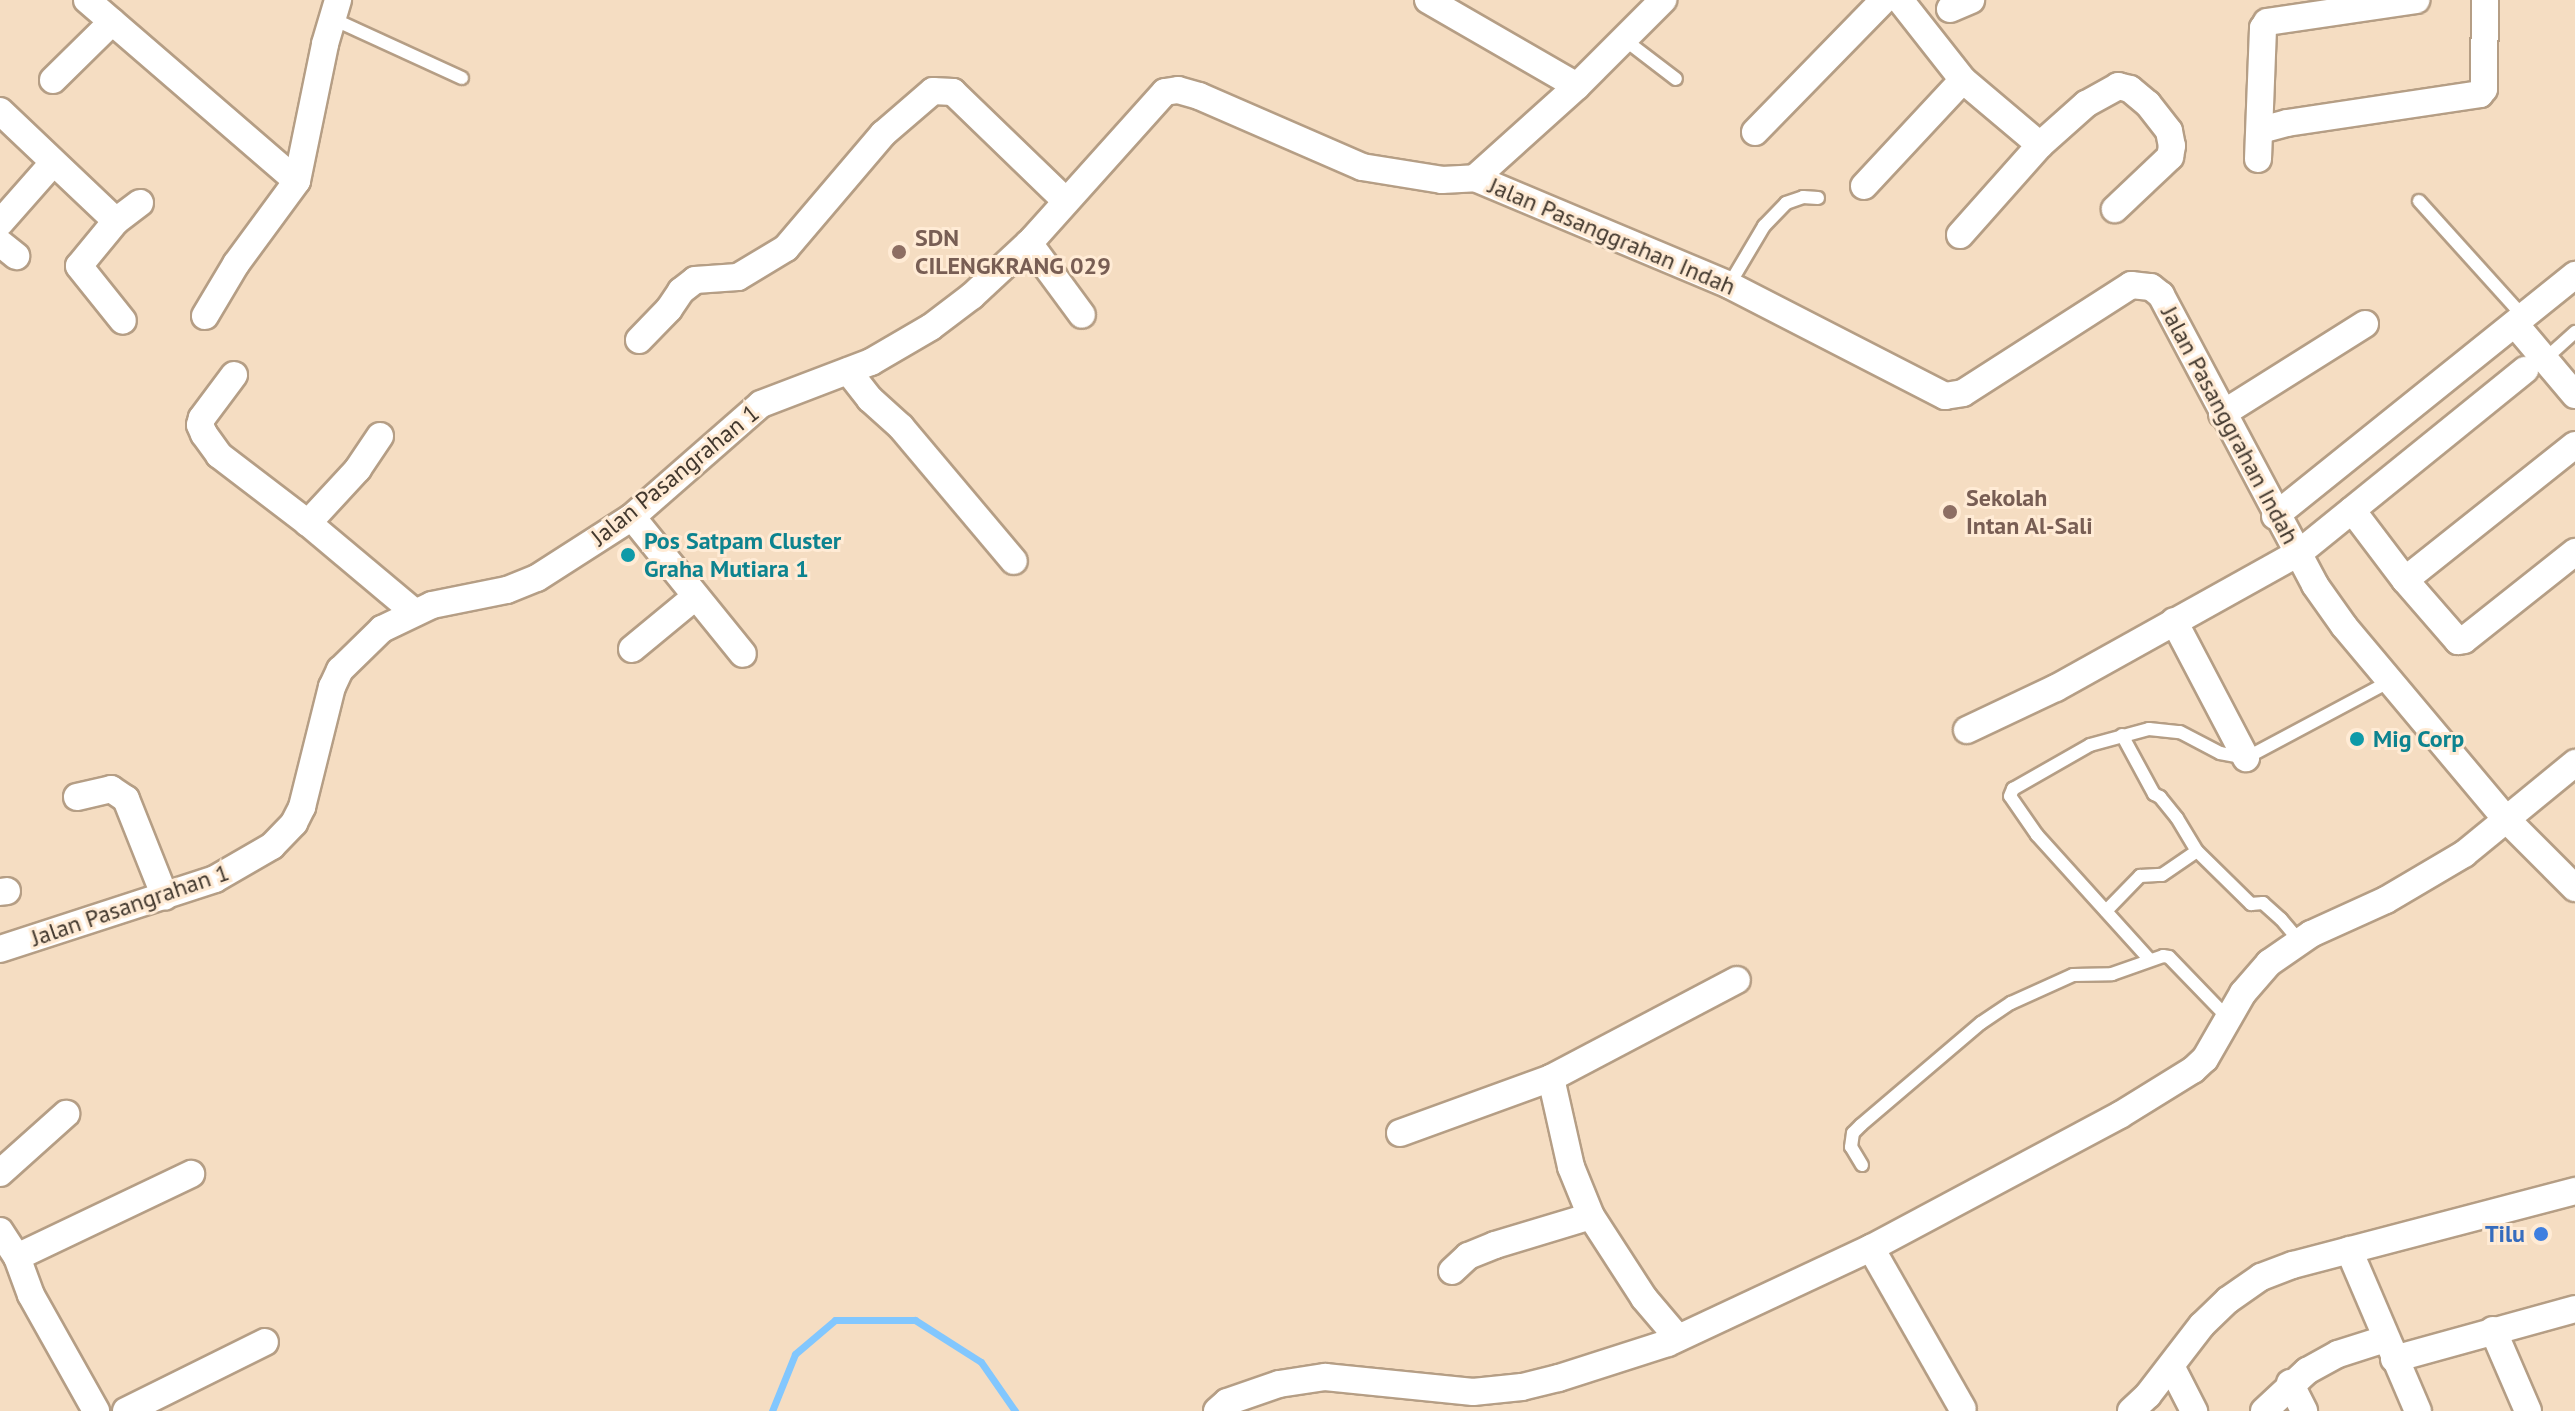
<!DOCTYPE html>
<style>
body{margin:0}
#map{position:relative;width:2575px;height:1411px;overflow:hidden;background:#f5ddc2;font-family:"PT Sans",sans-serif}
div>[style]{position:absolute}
.stream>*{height:7px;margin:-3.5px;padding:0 3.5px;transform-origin:3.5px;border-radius:3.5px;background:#82c7fe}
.roads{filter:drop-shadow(2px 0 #b59e85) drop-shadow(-2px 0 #b59e85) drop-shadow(0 2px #b59e85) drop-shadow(0 -2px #b59e85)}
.lane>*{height:12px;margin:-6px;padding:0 6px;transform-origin:6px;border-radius:6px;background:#fff}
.street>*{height:26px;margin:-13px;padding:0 13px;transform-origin:13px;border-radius:13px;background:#fff}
.dots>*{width:22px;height:22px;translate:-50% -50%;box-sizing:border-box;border:4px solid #ffebd5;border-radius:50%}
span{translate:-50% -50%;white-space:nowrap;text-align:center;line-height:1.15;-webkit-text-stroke:6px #ffebd5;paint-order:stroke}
.street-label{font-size:24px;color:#42382e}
.education-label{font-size:24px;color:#785e54;font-weight:700}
.left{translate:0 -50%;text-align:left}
.culture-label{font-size:24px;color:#0d838f;font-weight:700}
.shop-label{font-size:24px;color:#366cbe;font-weight:700}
.right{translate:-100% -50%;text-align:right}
</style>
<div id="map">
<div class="stream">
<div style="left:772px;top:1411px;width:61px;rotate:-68deg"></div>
<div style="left:795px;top:1354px;width:52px;rotate:-40.4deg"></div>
<div style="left:835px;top:1320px;width:80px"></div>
<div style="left:915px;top:1320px;width:78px;rotate:32.5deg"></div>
<div style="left:981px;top:1362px;width:60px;rotate:55.2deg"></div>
</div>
<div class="roads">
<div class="lane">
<div style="left:331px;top:18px;width:144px;rotate:24.6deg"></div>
<div style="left:1625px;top:40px;width:64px;rotate:37.4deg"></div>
<div style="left:2419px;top:201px;width:155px;rotate:47.9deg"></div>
<div style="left:1729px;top:285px;width:69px;rotate:-59.3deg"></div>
<div style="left:1764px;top:226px;width:32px;rotate:-46deg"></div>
<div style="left:1786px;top:203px;width:18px;rotate:-19deg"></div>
<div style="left:1803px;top:197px;width:15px;rotate:4deg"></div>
<div style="left:2544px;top:360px;width:42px;rotate:-42.1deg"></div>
<div style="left:2122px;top:735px;width:67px;rotate:61.5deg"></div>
<div style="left:2154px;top:794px;width:7px;rotate:27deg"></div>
<div style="left:2160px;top:797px;width:27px;rotate:51deg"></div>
<div style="left:2177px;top:818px;width:39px;rotate:59deg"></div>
<div style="left:2197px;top:851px;width:76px;rotate:44.5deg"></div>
<div style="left:2251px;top:904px;width:12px;rotate:-5deg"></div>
<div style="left:2263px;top:903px;width:24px;rotate:42deg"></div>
<div style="left:2281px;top:919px;width:30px;rotate:50deg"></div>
<div style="left:2106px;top:911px;width:49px;rotate:-45.8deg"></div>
<div style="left:2140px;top:876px;width:22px;rotate:-3deg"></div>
<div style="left:2162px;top:875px;width:42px;rotate:-34.4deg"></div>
<div style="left:2150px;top:960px;width:169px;rotate:-132.1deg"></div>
<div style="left:2037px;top:835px;width:47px;rotate:-124.7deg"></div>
<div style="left:2010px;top:796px;width:8px;rotate:-67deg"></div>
<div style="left:2013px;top:789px;width:89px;rotate:-29.7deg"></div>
<div style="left:2090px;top:745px;width:61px;rotate:-15.2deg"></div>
<div style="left:2149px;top:729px;width:31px;rotate:6deg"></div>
<div style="left:2180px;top:732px;width:45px;rotate:27.7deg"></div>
<div style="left:2220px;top:753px;width:26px;rotate:11deg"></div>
<div style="left:2246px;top:758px;width:163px;rotate:-28.1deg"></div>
<div style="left:1862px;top:1165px;width:21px;rotate:-121deg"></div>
<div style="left:1851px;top:1147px;width:14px;rotate:-82deg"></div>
<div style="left:1853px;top:1133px;width:11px;rotate:-45deg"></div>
<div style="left:1861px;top:1125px;width:157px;rotate:-40.4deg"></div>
<div style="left:1981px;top:1023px;width:36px;rotate:-34deg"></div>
<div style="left:2011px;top:1003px;width:68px;rotate:-24.3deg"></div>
<div style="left:2073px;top:975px;width:39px;rotate:-1deg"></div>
<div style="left:2112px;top:974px;width:54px;rotate:-19.4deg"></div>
<div style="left:2163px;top:956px;width:6px;rotate:9deg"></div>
<div style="left:2169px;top:957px;width:85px;rotate:46deg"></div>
</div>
<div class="street">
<div style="left:87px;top:0;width:277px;rotate:40.8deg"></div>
<div style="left:1428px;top:0;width:172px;rotate:30deg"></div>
<div style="left:1900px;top:0;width:102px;rotate:51.8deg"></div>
<div style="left:1963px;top:80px;width:101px;rotate:40.2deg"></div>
<div style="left:1950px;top:9px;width:23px;rotate:-23deg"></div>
<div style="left:53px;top:80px;width:83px;rotate:-44.5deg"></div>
<div style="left:0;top:111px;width:160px;rotate:43.5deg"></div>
<div style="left:116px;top:221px;width:30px;rotate:-37deg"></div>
<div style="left:2261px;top:130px;width:27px;rotate:-15deg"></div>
<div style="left:2287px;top:123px;width:195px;rotate:-8.5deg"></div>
<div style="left:2480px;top:94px;width:6px;rotate:-51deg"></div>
<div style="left:2484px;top:89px;width:89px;rotate:-89.4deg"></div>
<div style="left:1755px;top:132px;width:185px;rotate:-45.7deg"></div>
<div style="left:2258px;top:159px;width:131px;rotate:-87.8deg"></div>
<div style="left:2263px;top:28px;width:7px;rotate:-56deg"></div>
<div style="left:2267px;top:22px;width:151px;rotate:-8.4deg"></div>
<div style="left:1475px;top:178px;width:276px;rotate:22.8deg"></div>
<div style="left:1729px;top:285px;width:243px;rotate:27.2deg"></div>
<div style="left:1945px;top:396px;width:18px;rotate:-9deg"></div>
<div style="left:1963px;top:393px;width:200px;rotate:-32.7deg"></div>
<div style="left:2131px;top:285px;width:20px;rotate:6deg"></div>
<div style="left:2151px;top:287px;width:13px;rotate:39deg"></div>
<div style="left:2161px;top:295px;width:328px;rotate:62deg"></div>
<div style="left:2315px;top:585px;width:50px;rotate:54.7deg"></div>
<div style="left:2344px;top:626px;width:251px;rotate:50deg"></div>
<div style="left:2505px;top:818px;width:99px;rotate:45deg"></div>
<div style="left:1864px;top:186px;width:145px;rotate:-47deg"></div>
<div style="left:116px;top:221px;width:58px;rotate:129.4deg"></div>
<div style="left:79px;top:266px;width:70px;rotate:51.3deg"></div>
<div style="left:0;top:223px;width:68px;rotate:-48.6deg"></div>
<div style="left:1960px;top:235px;width:120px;rotate:-48.4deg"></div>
<div style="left:2040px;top:145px;width:62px;rotate:-41.7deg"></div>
<div style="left:2086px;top:104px;width:37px;rotate:-29deg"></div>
<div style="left:2118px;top:86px;width:12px;rotate:14deg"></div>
<div style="left:2130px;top:89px;width:23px;rotate:40deg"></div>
<div style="left:2148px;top:104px;width:34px;rotate:52deg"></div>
<div style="left:2169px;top:131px;width:15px;rotate:79deg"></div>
<div style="left:2172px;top:146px;width:11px;rotate:100deg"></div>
<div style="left:2170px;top:157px;width:76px;rotate:136.6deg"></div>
<div style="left:0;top:243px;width:21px;rotate:39deg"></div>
<div style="left:1029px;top:243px;width:89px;rotate:53.6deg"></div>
<div style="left:205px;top:316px;width:61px;rotate:-59.2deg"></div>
<div style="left:236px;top:264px;width:103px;rotate:-53.7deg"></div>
<div style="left:297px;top:181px;width:140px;rotate:-78.4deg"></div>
<div style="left:325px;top:44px;width:46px;rotate:-73.5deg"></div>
<div style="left:2515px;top:324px;width:93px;rotate:49.8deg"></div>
<div style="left:639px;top:340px;width:43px;rotate:-45.9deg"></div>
<div style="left:669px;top:309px;width:22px;rotate:-56deg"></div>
<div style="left:681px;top:291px;width:18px;rotate:-38deg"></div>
<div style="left:695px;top:280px;width:43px;rotate:-4deg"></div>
<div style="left:738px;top:277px;width:56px;rotate:-31.1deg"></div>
<div style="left:786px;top:248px;width:150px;rotate:-49.6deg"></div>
<div style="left:883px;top:134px;width:66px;rotate:-40.7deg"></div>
<div style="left:933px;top:91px;width:20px;rotate:3deg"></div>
<div style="left:953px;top:92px;width:157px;rotate:44deg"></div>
<div style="left:848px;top:371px;width:36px;rotate:52deg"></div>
<div style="left:870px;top:399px;width:42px;rotate:42.1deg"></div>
<div style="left:901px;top:427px;width:175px;rotate:49.9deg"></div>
<div style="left:234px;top:375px;width:54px;rotate:126.7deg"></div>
<div style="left:202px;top:418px;width:7px;rotate:106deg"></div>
<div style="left:200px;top:425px;width:10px;rotate:66deg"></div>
<div style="left:204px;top:434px;width:26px;rotate:54deg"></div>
<div style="left:219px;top:455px;width:112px;rotate:37.4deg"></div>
<div style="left:2222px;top:414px;width:169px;rotate:-32.2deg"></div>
<div style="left:380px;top:436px;width:40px;rotate:124deg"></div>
<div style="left:358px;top:469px;width:74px;rotate:132.8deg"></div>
<div style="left:308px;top:523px;width:138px;rotate:40deg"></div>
<div style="left:2352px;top:510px;width:88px;rotate:52.9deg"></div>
<div style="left:2405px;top:580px;width:81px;rotate:49deg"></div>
<div style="left:2458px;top:641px;width:6px;rotate:-9deg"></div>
<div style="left:2464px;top:640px;width:142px;rotate:-38.4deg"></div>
<div style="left:2275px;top:516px;width:385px;rotate:-38.8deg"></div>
<div style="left:632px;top:517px;width:176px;rotate:51deg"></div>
<div style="left:2405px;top:580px;width:217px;rotate:-38.5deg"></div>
<div style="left:2174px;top:621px;width:155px;rotate:62.3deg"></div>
<div style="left:632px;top:649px;width:82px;rotate:-39.5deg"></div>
<div style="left:1967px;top:730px;width:98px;rotate:-25.3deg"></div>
<div style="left:2056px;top:688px;width:278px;rotate:-29.1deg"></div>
<div style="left:2299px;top:553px;width:291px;rotate:-39deg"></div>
<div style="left:77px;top:797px;width:35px;rotate:-13deg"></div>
<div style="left:111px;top:789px;width:18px;rotate:34deg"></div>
<div style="left:126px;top:799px;width:105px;rotate:68.3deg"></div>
<div style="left:0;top:892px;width:7px;rotate:-8deg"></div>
<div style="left:0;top:949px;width:226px;rotate:-18deg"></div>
<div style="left:215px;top:879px;width:66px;rotate:-30.1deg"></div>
<div style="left:272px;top:846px;width:32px;rotate:-46deg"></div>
<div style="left:294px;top:823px;width:18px;rotate:-63deg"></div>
<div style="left:302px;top:807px;width:124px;rotate:-76deg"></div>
<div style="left:332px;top:687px;width:19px;rotate:-65deg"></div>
<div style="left:340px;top:670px;width:59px;rotate:-44.3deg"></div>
<div style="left:382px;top:629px;width:55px;rotate:-25.6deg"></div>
<div style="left:432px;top:605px;width:76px;rotate:-11.3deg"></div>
<div style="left:507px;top:590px;width:32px;rotate:-22deg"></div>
<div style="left:537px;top:578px;width:113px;rotate:-32.7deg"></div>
<div style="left:632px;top:517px;width:171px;rotate:-41.2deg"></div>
<div style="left:761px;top:404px;width:118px;rotate:-20.9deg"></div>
<div style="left:871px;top:362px;width:69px;rotate:-30.3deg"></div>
<div style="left:931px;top:327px;width:51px;rotate:-37.1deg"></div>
<div style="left:972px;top:296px;width:82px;rotate:-43deg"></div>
<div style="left:1032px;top:240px;width:199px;rotate:-48.1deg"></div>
<div style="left:1165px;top:92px;width:13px;rotate:-9deg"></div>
<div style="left:1178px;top:90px;width:22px;rotate:16deg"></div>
<div style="left:1199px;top:96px;width:178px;rotate:23.5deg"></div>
<div style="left:1362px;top:167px;width:81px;rotate:9.2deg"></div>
<div style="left:1442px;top:180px;width:33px;rotate:-3deg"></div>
<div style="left:1475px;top:178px;width:137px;rotate:-42deg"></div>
<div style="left:1577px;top:86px;width:122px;rotate:-45deg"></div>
<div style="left:1551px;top:1078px;width:210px;rotate:-27.8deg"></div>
<div style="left:1400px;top:1133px;width:161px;rotate:-20deg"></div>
<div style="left:1551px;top:1078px;width:91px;rotate:77.3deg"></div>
<div style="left:1571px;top:1167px;width:53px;rotate:67.8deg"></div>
<div style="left:1591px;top:1216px;width:98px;rotate:57.1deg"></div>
<div style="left:1644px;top:1298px;width:52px;rotate:49.6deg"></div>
<div style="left:0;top:1173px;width:89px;rotate:-41.8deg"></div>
<div style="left:0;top:1231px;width:31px;rotate:57deg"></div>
<div style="left:17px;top:1257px;width:40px;rotate:69.8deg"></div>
<div style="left:31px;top:1295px;width:133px;rotate:60.7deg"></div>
<div style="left:1871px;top:1248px;width:185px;rotate:60.3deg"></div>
<div style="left:2349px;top:1250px;width:175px;rotate:66.8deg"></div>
<div style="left:17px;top:1257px;width:193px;rotate:-25.5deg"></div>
<div style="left:1452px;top:1271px;width:22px;rotate:-43deg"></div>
<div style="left:1468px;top:1256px;width:29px;rotate:-22deg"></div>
<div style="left:1495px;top:1245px;width:100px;rotate:-16.8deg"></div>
<div style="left:2493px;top:1330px;width:88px;rotate:66.6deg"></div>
<div style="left:2394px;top:1359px;width:188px;rotate:-15.4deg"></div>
<div style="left:2171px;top:1366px;width:51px;rotate:62.9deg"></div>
<div style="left:2290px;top:1383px;width:31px;rotate:63deg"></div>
<div style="left:126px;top:1411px;width:155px;rotate:-26.4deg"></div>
<div style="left:1217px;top:1411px;width:13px;rotate:-42deg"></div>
<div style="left:1227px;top:1402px;width:55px;rotate:-19.1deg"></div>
<div style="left:1279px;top:1384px;width:47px;rotate:-8.7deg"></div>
<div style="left:1325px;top:1377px;width:149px;rotate:5.8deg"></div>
<div style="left:1473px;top:1392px;width:49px;rotate:-5.8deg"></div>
<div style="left:1522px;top:1387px;width:38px;rotate:-14deg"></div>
<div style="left:1559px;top:1378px;width:114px;rotate:-17.8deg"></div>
<div style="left:1668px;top:1343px;width:224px;rotate:-25.1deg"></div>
<div style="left:1871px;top:1248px;width:282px;rotate:-28.1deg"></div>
<div style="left:2120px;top:1115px;width:86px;rotate:-31.7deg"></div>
<div style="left:2193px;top:1070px;width:16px;rotate:-43deg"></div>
<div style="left:2205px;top:1059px;width:76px;rotate:-60.1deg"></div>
<div style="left:2243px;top:993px;width:40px;rotate:-49deg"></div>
<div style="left:2269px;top:963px;width:51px;rotate:-34.6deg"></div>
<div style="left:2311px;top:934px;width:82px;rotate:-24.4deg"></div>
<div style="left:2386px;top:900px;width:91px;rotate:-30.5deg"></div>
<div style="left:2464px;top:854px;width:144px;rotate:-39.3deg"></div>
<div style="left:2131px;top:1411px;width:23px;rotate:-43deg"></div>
<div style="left:2148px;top:1395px;width:88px;rotate:-52.4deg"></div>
<div style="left:2202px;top:1325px;width:36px;rotate:-44deg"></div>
<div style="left:2228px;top:1300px;width:40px;rotate:-34.9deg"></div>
<div style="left:2261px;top:1277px;width:34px;rotate:-21deg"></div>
<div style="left:2293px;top:1265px;width:292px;rotate:-14.7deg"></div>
<div style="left:2264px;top:1411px;width:59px;rotate:-42.9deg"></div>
<div style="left:2307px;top:1371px;width:35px;rotate:-29deg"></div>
<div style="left:2338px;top:1354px;width:49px;rotate:-17.7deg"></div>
</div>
</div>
<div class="dots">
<div style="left:899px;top:252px;background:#8d6e63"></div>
<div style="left:1950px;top:512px;background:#8d6e63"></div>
<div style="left:628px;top:555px;background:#0f9aa8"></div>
<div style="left:2357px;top:739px;background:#0f9aa8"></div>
<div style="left:2541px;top:1234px;background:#3f7fe0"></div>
</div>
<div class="street-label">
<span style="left:1612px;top:236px;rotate:23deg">Jalan Pasanggrahan Indah</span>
<span style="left:2230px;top:425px;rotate:62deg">Jalan Pasanggrahan Indah</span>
<span style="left:675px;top:475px;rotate:-39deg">Jalan Pasangrahan 1</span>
<span style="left:130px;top:905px;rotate:-19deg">Jalan Pasangrahan 1</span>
</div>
<div class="education-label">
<span class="left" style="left:915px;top:252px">SDN<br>CILENGKRANG 029</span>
<span class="left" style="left:1966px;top:512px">Sekolah<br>Intan Al-Sali</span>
</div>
<div class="culture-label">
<span class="left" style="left:644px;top:555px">Pos Satpam Cluster<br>Graha Mutiara 1</span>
<span class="left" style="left:2373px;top:739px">Mig Corp</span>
</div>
<div class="shop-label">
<span class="right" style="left:2525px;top:1234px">Tilu</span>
</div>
</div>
